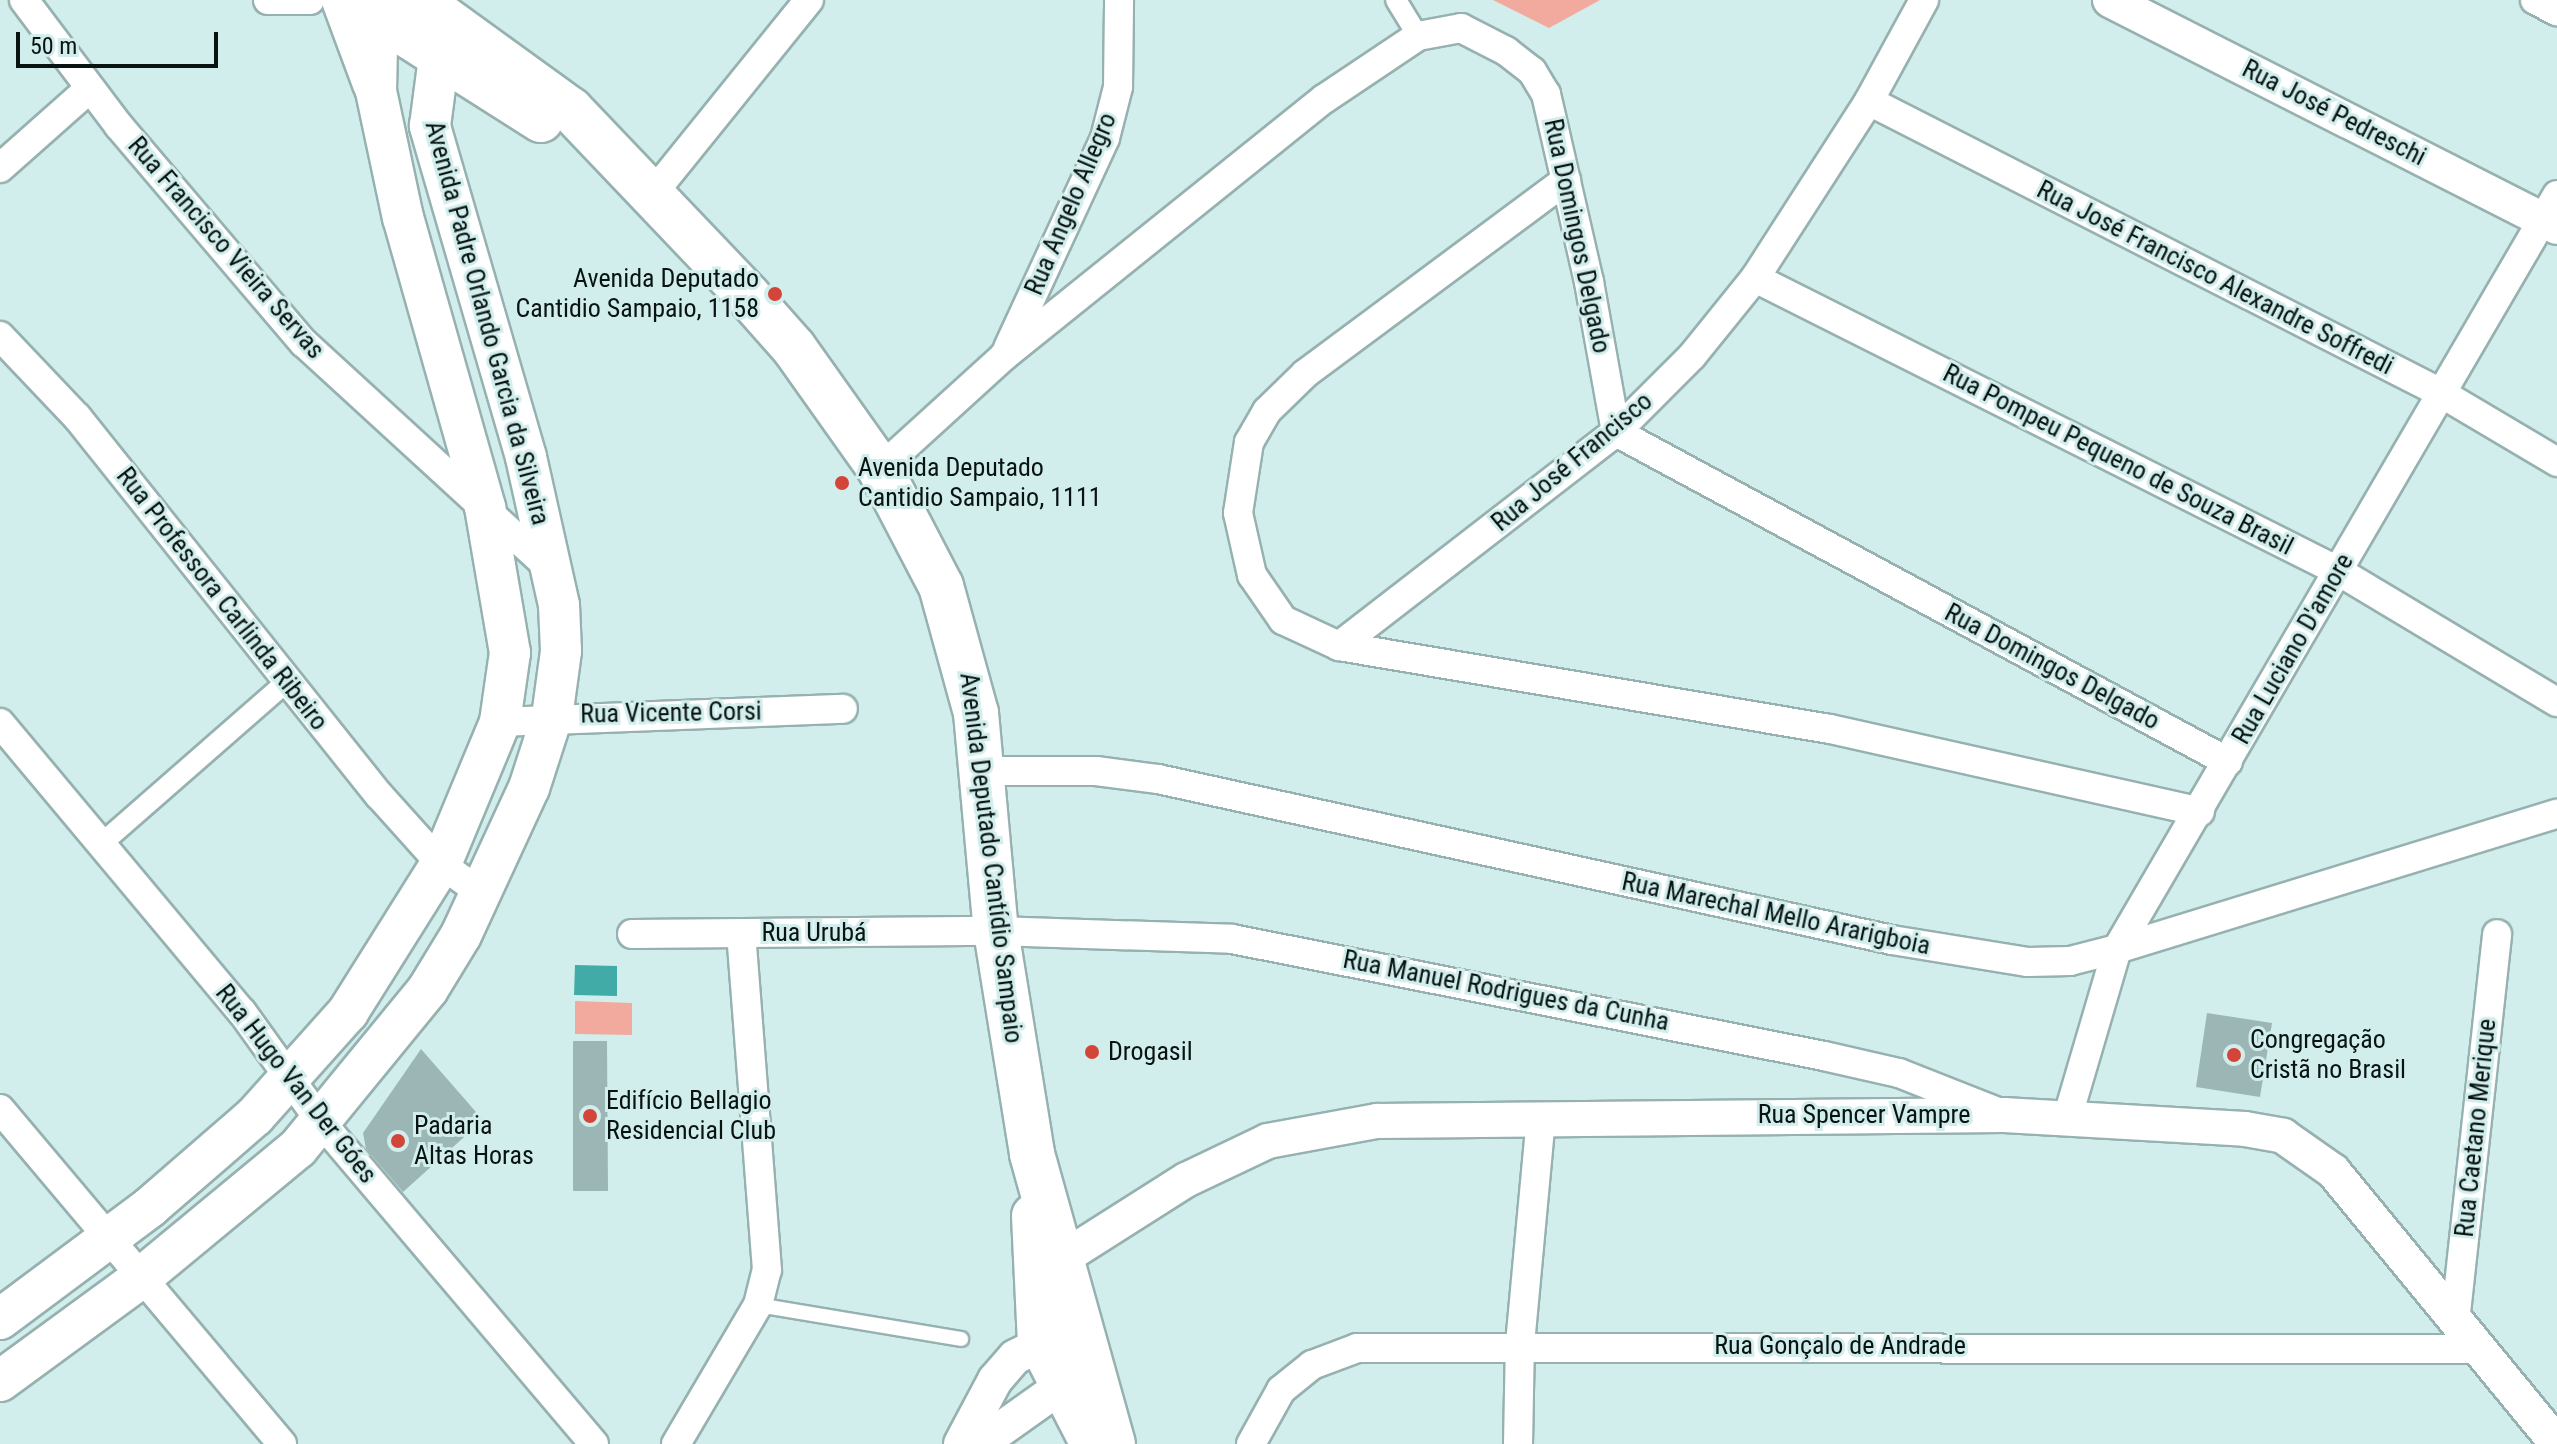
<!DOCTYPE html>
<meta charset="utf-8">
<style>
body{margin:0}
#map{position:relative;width:2557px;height:1444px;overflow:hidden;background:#d1eeec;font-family:"Roboto Condensed",sans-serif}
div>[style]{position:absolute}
.green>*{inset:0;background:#f2aa9f}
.water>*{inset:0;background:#41aba8}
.building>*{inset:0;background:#9bb6b5}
.roads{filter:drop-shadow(2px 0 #96b1b0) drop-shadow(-2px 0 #96b1b0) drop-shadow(0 2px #96b1b0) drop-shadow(0 -2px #96b1b0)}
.service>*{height:14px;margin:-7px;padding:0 7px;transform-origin:7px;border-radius:7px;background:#fff}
.pedestrian>*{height:20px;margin:-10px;padding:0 10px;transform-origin:10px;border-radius:10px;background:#fff}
.minor>*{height:28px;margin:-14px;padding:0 14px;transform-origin:14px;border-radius:14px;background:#fff}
.tertiary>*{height:34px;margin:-17px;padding:0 17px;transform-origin:17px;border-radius:17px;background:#fff}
.secondary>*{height:40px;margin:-20px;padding:0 20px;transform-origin:20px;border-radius:20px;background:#fff}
.primary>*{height:44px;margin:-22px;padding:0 22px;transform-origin:22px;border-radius:22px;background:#fff}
.dots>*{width:22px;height:22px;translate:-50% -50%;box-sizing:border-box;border:4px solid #d1eeec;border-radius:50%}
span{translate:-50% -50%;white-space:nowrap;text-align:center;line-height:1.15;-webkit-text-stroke:6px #d1eeec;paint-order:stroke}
.street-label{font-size:26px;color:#081312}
.poi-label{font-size:26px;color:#081312}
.right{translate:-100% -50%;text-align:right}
.left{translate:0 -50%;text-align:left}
.scale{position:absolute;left:16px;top:32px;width:202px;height:36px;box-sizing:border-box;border:4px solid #081312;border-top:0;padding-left:10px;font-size:24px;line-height:28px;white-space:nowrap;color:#081312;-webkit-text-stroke:6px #d1eeec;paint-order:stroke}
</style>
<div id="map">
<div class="green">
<div style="clip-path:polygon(1493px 0,1600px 0,1549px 28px)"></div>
<div style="clip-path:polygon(575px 1001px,632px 1003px,632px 1035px,575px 1034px)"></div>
</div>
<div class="water">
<div style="clip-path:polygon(575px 965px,617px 966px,617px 996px,574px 995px)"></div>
</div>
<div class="building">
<div style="clip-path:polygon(2207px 1013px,2272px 1023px,2260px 1097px,2196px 1087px)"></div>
<div style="clip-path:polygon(573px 1041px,607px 1041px,608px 1191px,573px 1191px)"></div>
<div style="clip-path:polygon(421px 1049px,483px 1120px,403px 1192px,366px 1149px,363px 1133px)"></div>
</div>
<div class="roads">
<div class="service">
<div style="left:758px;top:1305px;width:206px;rotate:9.5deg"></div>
</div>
<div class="pedestrian">
<div style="left:1396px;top:0;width:42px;rotate:58.6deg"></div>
<div style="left:99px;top:846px;width:247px;rotate:-41.2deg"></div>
</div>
<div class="minor">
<div style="left:24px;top:0;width:158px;rotate:53deg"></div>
<div style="left:119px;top:126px;width:285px;rotate:49.6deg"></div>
<div style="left:304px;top:343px;width:336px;rotate:42.5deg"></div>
<div style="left:268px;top:0;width:42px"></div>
<div style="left:2535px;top:0;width:25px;rotate:27deg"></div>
<div style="left:1869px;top:101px;width:642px;rotate:27.04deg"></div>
<div style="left:2441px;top:393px;width:135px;rotate:30.7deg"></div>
<div style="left:0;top:168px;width:119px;rotate:-41.6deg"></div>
<div style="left:1566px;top:180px;width:325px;rotate:143.4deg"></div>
<div style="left:1305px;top:374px;width:53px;rotate:135.8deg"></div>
<div style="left:1267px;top:411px;width:36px;rotate:120deg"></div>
<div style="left:1249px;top:442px;width:72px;rotate:98.8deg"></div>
<div style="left:1238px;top:513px;width:64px;rotate:77.3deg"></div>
<div style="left:1252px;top:575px;width:55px;rotate:55.4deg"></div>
<div style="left:1283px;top:620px;width:62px;rotate:24.9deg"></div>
<div style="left:1339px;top:646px;width:498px;rotate:9.6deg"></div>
<div style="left:1830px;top:729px;width:379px;rotate:12.6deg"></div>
<div style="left:650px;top:197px;width:253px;rotate:-51.1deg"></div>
<div style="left:1755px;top:278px;width:652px;rotate:26.68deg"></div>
<div style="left:2338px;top:571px;width:255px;rotate:30.9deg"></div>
<div style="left:0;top:336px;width:112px;rotate:46.5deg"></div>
<div style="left:77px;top:417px;width:484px;rotate:51.4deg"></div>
<div style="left:379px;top:795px;width:93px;rotate:48.1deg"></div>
<div style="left:441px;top:864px;width:49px;rotate:35.9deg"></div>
<div style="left:1008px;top:348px;width:231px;rotate:-65.2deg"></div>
<div style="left:1105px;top:138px;width:53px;rotate:-75.7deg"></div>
<div style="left:1118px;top:87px;width:87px;rotate:-89.3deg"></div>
<div style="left:880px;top:469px;width:168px;rotate:-42.3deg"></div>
<div style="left:1004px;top:356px;width:410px;rotate:-38.8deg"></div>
<div style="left:1324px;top:99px;width:113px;rotate:-33.8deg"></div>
<div style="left:1418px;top:36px;width:44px;rotate:-10.5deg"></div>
<div style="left:1461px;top:28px;width:51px;rotate:27.1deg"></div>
<div style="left:1506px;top:51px;width:33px;rotate:38deg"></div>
<div style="left:1532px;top:71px;width:27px;rotate:59deg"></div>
<div style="left:1546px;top:94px;width:193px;rotate:77.1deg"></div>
<div style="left:1589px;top:282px;width:152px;rotate:79.8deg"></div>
<div style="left:1616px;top:432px;width:695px;rotate:28.33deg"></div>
<div style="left:1339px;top:646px;width:350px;rotate:-37.7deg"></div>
<div style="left:1616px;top:432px;width:107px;rotate:-45deg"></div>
<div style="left:1692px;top:356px;width:100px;rotate:-51.1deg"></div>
<div style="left:1755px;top:278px;width:211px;rotate:-57.2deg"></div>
<div style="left:1869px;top:101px;width:115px;rotate:-61.4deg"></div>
<div style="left:500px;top:722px;width:343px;rotate:-2.2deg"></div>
<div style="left:0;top:723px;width:377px;rotate:50.1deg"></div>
<div style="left:242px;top:1012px;width:135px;rotate:54.3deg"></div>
<div style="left:321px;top:1122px;width:422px;rotate:49.7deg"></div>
<div style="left:984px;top:771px;width:112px"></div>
<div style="left:1096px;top:771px;width:63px;rotate:7.4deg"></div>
<div style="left:1158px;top:779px;width:751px;rotate:12.37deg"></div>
<div style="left:1892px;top:940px;width:138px;rotate:9.2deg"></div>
<div style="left:2028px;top:962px;width:42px;rotate:-1.4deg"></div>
<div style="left:2070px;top:961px;width:49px;rotate:-14.3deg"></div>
<div style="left:2117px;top:949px;width:460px;rotate:-17.1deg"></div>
<div style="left:632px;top:934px;width:364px;rotate:-0.5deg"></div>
<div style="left:996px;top:931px;width:236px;rotate:1.9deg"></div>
<div style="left:1232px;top:939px;width:603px;rotate:11.18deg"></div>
<div style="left:1824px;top:1056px;width:77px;rotate:12.8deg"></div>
<div style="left:1899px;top:1073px;width:109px;rotate:21.6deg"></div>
<div style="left:0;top:1109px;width:438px;rotate:49.9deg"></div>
<div style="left:2067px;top:1119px;width:177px;rotate:-73.6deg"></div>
<div style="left:2117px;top:949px;width:873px;rotate:-59.73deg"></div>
<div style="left:2455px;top:1322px;width:390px;rotate:-83.8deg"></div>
<div style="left:676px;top:1444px;width:161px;rotate:-59.5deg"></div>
<div style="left:758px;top:1305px;width:36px;rotate:-76deg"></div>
<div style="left:767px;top:1270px;width:337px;rotate:-94.4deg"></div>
<div style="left:1251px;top:1444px;width:62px;rotate:-60.9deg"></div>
<div style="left:1281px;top:1390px;width:40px;rotate:-39deg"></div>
<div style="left:1312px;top:1365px;width:48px;rotate:-20.7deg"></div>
<div style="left:1357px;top:1348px;width:1116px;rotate:0.05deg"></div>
<div style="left:1518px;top:1444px;width:100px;rotate:-88.9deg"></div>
<div style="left:1520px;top:1344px;width:228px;rotate:-84.7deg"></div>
</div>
<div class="tertiary">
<div style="left:2110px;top:0;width:501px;rotate:26.92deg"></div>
<div style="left:1063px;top:1258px;width:146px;rotate:-32.4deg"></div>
<div style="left:1186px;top:1180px;width:91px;rotate:-25.4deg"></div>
<div style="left:1268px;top:1141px;width:111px;rotate:-10.4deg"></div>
<div style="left:1377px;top:1121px;width:627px;rotate:-0.55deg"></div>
<div style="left:2004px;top:1115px;width:241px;rotate:3.3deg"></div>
<div style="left:2245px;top:1129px;width:39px;rotate:10deg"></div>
<div style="left:2283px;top:1136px;width:61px;rotate:35deg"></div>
<div style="left:2333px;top:1171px;width:353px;rotate:50.6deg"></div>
<div style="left:961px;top:1444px;width:72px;rotate:-62deg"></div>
<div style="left:995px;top:1380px;width:30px;rotate:-49deg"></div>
<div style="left:1015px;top:1357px;width:52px;rotate:-26.1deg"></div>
<div style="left:980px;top:1444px;width:123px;rotate:-35.4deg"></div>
</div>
<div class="secondary">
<div style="left:342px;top:0;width:90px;rotate:69.7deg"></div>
<div style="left:0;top:1319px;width:187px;rotate:-36.7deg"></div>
<div style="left:150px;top:1207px;width:139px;rotate:-40.9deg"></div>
<div style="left:255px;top:1116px;width:140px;rotate:-48.2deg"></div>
<div style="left:348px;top:1012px;width:175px;rotate:-57.9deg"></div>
<div style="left:441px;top:864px;width:154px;rotate:-67.4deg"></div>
<div style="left:500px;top:722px;width:70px;rotate:-81.8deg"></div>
<div style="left:510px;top:653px;width:148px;rotate:-99.7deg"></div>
<div style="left:485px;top:507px;width:300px;rotate:-105.8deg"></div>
<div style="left:403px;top:218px;width:130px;rotate:-102deg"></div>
<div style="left:376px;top:91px;width:44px;rotate:-88.7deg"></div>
<div style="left:377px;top:47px;width:55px;rotate:-58.3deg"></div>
<div style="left:0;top:1381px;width:176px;rotate:-36.2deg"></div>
<div style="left:142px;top:1277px;width:202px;rotate:-39.6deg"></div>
<div style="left:298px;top:1148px;width:205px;rotate:-50.7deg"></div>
<div style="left:428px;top:989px;width:63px;rotate:-58.6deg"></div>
<div style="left:461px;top:935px;width:162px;rotate:-65.2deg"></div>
<div style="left:529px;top:788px;width:75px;rotate:-72.1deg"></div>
<div style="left:552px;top:717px;width:67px;rotate:-82.2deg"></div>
<div style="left:561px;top:651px;width:46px;rotate:-92.5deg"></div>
<div style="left:559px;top:605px;width:152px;rotate:-102.6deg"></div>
<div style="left:526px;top:457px;width:345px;rotate:-106.2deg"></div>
<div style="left:430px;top:126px;width:69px;rotate:-82.5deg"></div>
<div style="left:439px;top:58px;width:34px;rotate:-63deg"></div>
</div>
<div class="primary">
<div style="left:369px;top:0;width:30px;rotate:50deg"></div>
<div style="left:388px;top:23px;width:181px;rotate:32.4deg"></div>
<div style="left:419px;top:0;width:188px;rotate:35.9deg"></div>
<div style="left:571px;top:110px;width:257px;rotate:46.4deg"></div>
<div style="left:748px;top:296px;width:69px;rotate:48.5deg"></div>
<div style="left:794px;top:348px;width:148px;rotate:54.6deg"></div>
<div style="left:880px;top:469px;width:132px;rotate:62.5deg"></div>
<div style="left:941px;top:586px;width:132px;rotate:74.6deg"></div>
<div style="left:976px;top:713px;width:219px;rotate:84.8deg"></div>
<div style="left:996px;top:931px;width:226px;rotate:80.8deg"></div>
<div style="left:1032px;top:1154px;width:301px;rotate:74.4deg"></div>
<div style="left:1034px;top:1216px;width:125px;rotate:87.3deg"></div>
<div style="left:1040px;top:1341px;width:116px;rotate:62.8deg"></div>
</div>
</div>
<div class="dots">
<div style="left:775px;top:294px;background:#d34538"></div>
<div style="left:842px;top:483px;background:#d34538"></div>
<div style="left:1092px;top:1052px;background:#d34538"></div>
<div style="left:2234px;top:1055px;background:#d34538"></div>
<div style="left:590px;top:1116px;background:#d34538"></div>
<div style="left:398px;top:1141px;background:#d34538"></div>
</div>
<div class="street-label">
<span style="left:2334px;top:113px;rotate:27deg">Rua José Pedreschi</span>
<span style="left:1071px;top:204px;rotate:-67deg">Rua Angelo Allegro</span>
<span style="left:1577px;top:236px;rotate:78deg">Rua Domingos Delgado</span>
<span style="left:226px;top:248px;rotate:49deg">Rua Francisco Vieira Servas</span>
<span style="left:2215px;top:278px;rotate:27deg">Rua José Francisco Alexandre Soffredi</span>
<span style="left:487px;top:323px;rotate:75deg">Avenida Padre Orlando Garcia da Silveira</span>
<span style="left:2118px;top:460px;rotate:27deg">Rua Pompeu Pequeno de Souza Brasil</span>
<span style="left:1572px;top:462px;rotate:-40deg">Rua José Francisco</span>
<span style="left:222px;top:599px;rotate:52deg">Rua Professora Carlinda Ribeiro</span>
<span style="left:2293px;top:649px;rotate:-60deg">Rua Luciano D'amore</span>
<span style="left:2052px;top:667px;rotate:28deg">Rua Domingos Delgado</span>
<span style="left:671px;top:713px;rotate:-1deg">Rua Vicente Corsi</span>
<span style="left:991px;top:858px;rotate:83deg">Avenida Deputado Cantídio Sampaio</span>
<span style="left:1776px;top:914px;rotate:12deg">Rua Marechal Mello Ararigboia</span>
<span style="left:814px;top:933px">Rua Urubá</span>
<span style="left:1506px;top:991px;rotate:11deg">Rua Manuel Rodrigues da Cunha</span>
<span style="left:296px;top:1084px;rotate:52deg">Rua Hugo Van Der Góes</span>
<span style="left:1864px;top:1115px">Rua Spencer Vampre</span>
<span style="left:2476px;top:1128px;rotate:-84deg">Rua Caetano Merique</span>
<span style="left:1840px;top:1346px">Rua Gonçalo de Andrade</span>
</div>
<div class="poi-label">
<span class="right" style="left:759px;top:294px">Avenida Deputado<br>Cantidio Sampaio, 1158</span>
<span class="left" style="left:858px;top:483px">Avenida Deputado<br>Cantidio Sampaio, 1111</span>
<span class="left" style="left:2250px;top:1055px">Congregação<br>Cristã no Brasil</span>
<span class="left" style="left:1108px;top:1052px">Drogasil</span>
<span class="left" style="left:606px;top:1116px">Edifício Bellagio<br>Residencial Club</span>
<span class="left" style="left:414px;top:1141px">Padaria<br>Altas Horas</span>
</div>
<div class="scale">50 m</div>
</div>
